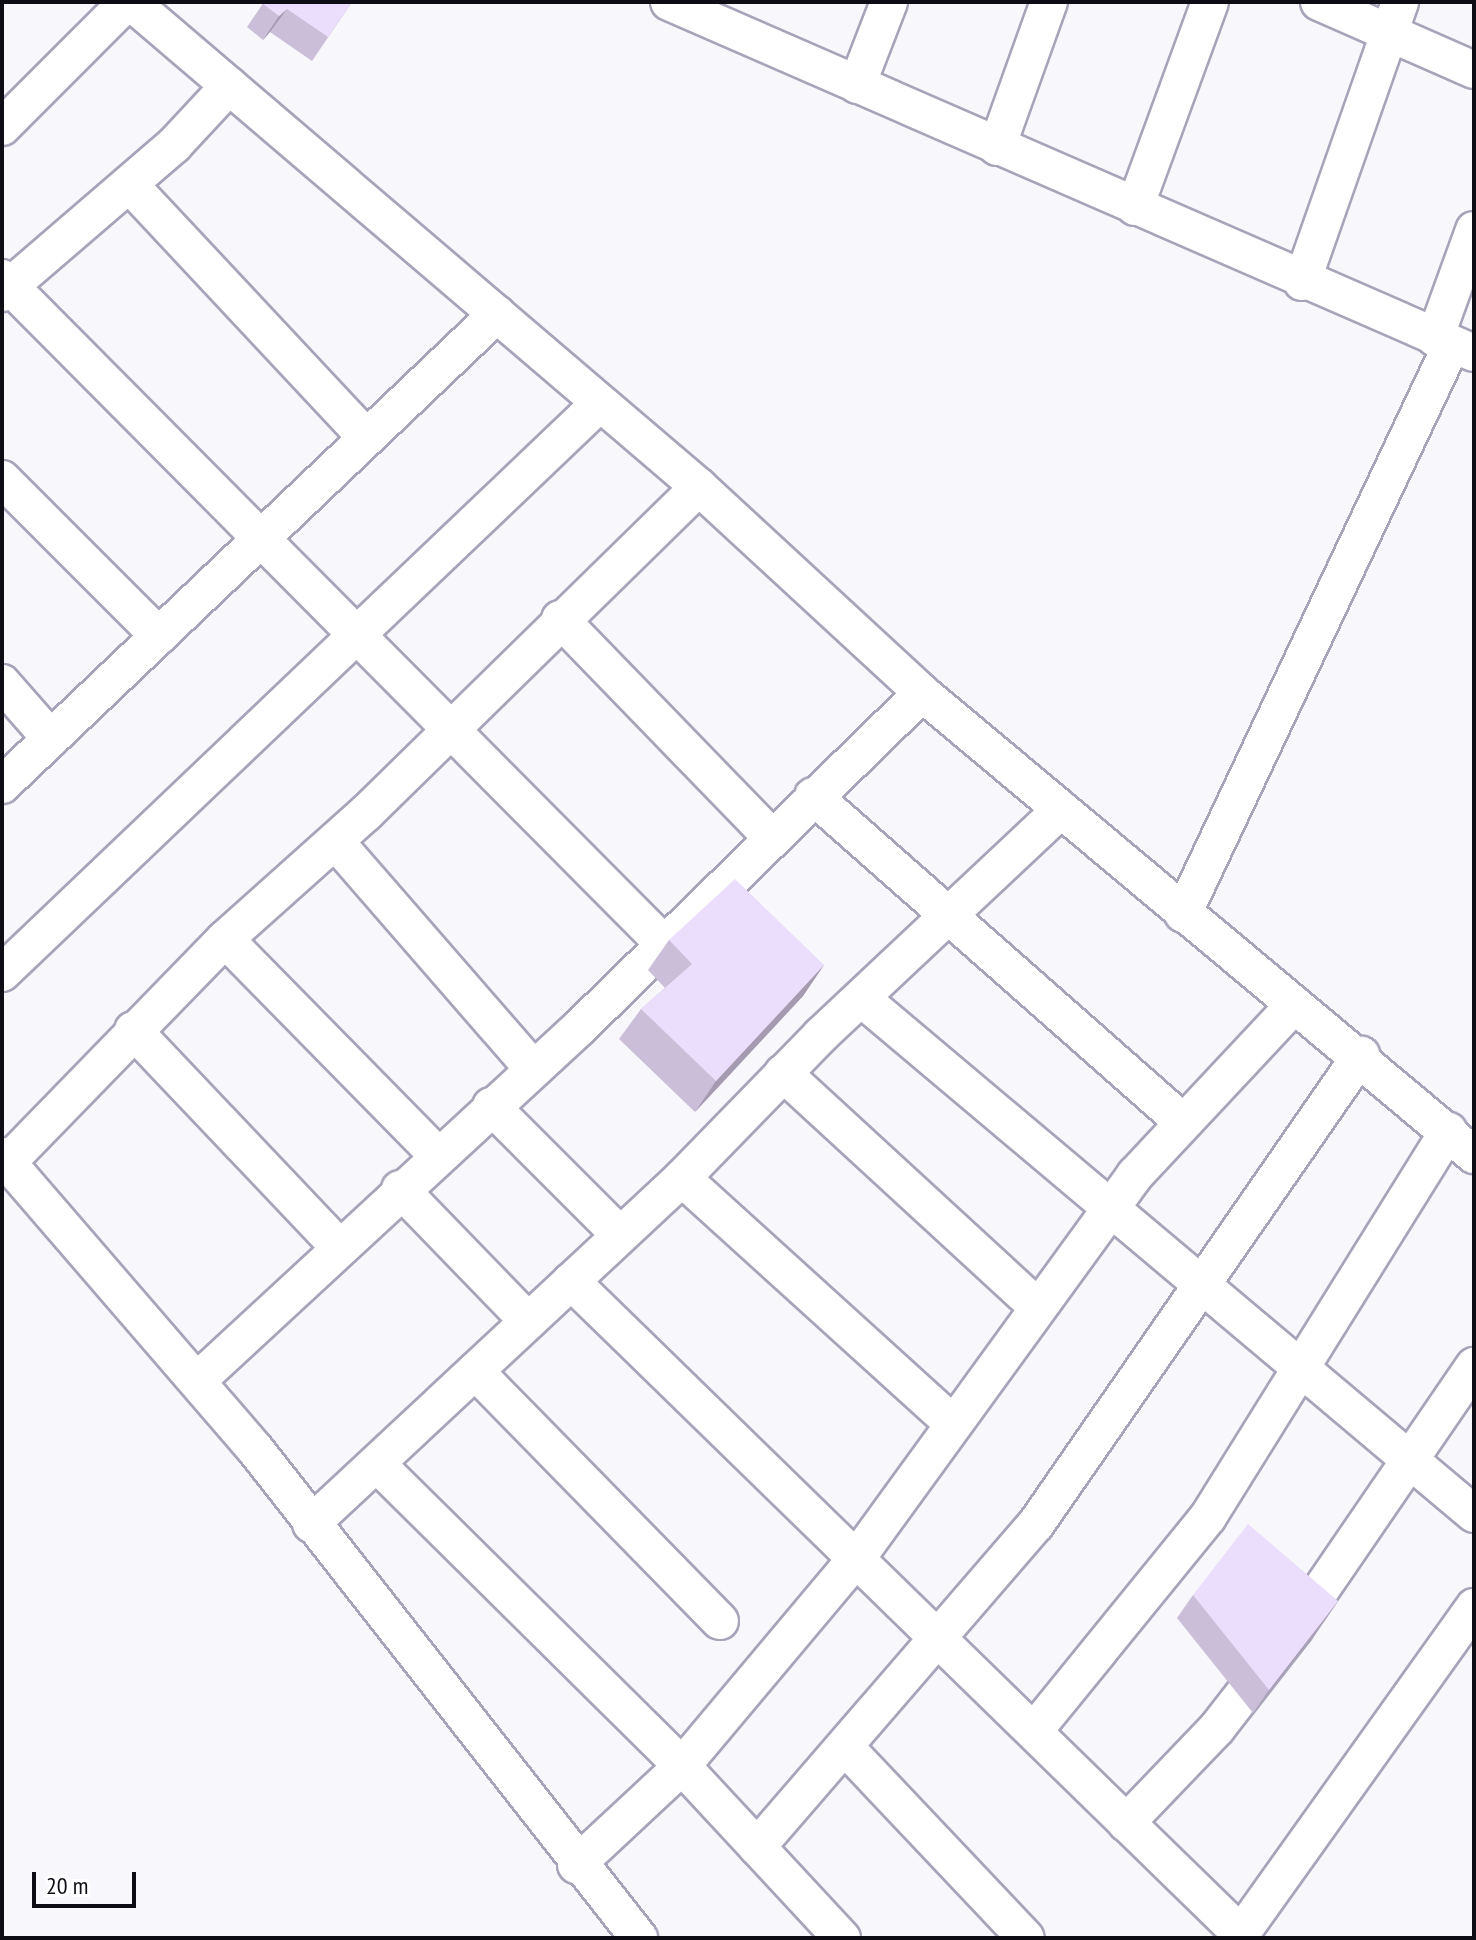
<!DOCTYPE html>
<style>
body{margin:0}
#map{position:relative;width:1476px;height:1940px;overflow:hidden;background:#f8f7fc;font-family:"PT Sans Narrow",sans-serif}
div>[style]{position:absolute}
.roads{filter:drop-shadow(2px 0 #a7a4ba) drop-shadow(-2px 0 #a7a4ba) drop-shadow(0 2px #a7a4ba) drop-shadow(0 -2px #a7a4ba)}
.minor>*{height:36px;margin:-18px;padding:0 18px;transform-origin:18px;border-radius:18px;background:#fff}
.wall>*{inset:0;background:#cabed9}
.shaded-wall>*{inset:0;background:#a49bb0}
.building>*{inset:0;background:#ebddfc}
span{translate:-50% -50%;white-space:nowrap;text-align:center;line-height:1.15;-webkit-text-stroke:7px #fff;paint-order:stroke}
.frame{position:absolute;inset:0;border:4px solid #0e0d15;pointer-events:none}
.scale{position:absolute;left:32px;top:1872px;width:104px;height:36px;box-sizing:border-box;border:4px solid #0e0d15;border-top:0;padding-left:10px;font-size:24px;line-height:28px;white-space:nowrap;color:#0e0d15;-webkit-text-stroke:6px #fff;paint-order:stroke}
</style>
<div id="map">
<div class="roads">
<div class="minor">
<div style="left:131px;top:2px;width:747px;rotate:40.49deg"></div>
<div style="left:699px;top:487px;width:304px;rotate:42.7deg"></div>
<div style="left:922px;top:693px;width:720px;rotate:39.93deg"></div>
<div style="left:669px;top:2px;width:878px;rotate:23.56deg"></div>
<div style="left:1319px;top:2px;width:169px;rotate:23.7deg"></div>
<div style="left:857px;top:85px;width:89px;rotate:-68.9deg"></div>
<div style="left:2px;top:127px;width:177px;rotate:-45deg"></div>
<div style="left:997px;top:147px;width:154px;rotate:-70.3deg"></div>
<div style="left:130px;top:185px;width:344px;rotate:46.9deg"></div>
<div style="left:1135px;top:207px;width:218px;rotate:-69.9deg"></div>
<div style="left:2px;top:278px;width:939px;rotate:45.17deg"></div>
<div style="left:1302px;top:282px;width:297px;rotate:-70.7deg"></div>
<div style="left:2px;top:293px;width:227px;rotate:-40.7deg"></div>
<div style="left:174px;top:145px;width:81px;rotate:-47deg"></div>
<div style="left:1435px;top:338px;width:115px;rotate:-70.1deg"></div>
<div style="left:2px;top:479px;width:222px;rotate:45deg"></div>
<div style="left:560px;top:619px;width:302px;rotate:45.9deg"></div>
<div style="left:2px;top:683px;width:74px;rotate:48.8deg"></div>
<div style="left:2px;top:785px;width:683px;rotate:-43.58deg"></div>
<div style="left:813px;top:796px;width:493px;rotate:41.4deg"></div>
<div style="left:335px;top:841px;width:302px;rotate:49deg"></div>
<div style="left:1183px;top:914px;width:630px;rotate:-64.74deg"></div>
<div style="left:225px;top:939px;width:303px;rotate:45.5deg"></div>
<div style="left:2px;top:973px;width:826px;rotate:-43.63deg"></div>
<div style="left:861px;top:998px;width:801px;rotate:40.09deg"></div>
<div style="left:133px;top:1030px;width:299px;rotate:46.5deg"></div>
<div style="left:783px;top:1073px;width:343px;rotate:42.6deg"></div>
<div style="left:491px;top:1106px;width:182px;rotate:45deg"></div>
<div style="left:2px;top:1156px;width:387px;rotate:49.2deg"></div>
<div style="left:255px;top:1449px;width:622px;rotate:51.86deg"></div>
<div style="left:8px;top:1162px;width:311px;rotate:-45.8deg"></div>
<div style="left:225px;top:939px;width:189px;rotate:-41.8deg"></div>
<div style="left:366px;top:813px;width:466px;rotate:-44.4deg"></div>
<div style="left:682px;top:1178px;width:365px;rotate:42.2deg"></div>
<div style="left:400px;top:1189px;width:184px;rotate:45.9deg"></div>
<div style="left:571px;top:1281px;width:938px;rotate:44.27deg"></div>
<div style="left:475px;top:1371px;width:350px;rotate:45.6deg"></div>
<div style="left:197px;top:1381px;width:522px;rotate:-42.75deg"></div>
<div style="left:580px;top:1027px;width:478px;rotate:-44.3deg"></div>
<div style="left:378px;top:1465px;width:428px;rotate:44.7deg"></div>
<div style="left:682px;top:1766px;width:235px;rotate:47.1deg"></div>
<div style="left:311px;top:1524px;width:507px;rotate:-43deg"></div>
<div style="left:682px;top:1178px;width:199px;rotate:-45.8deg"></div>
<div style="left:821px;top:1035px;width:329px;rotate:-43.2deg"></div>
<div style="left:1034px;top:1731px;width:276px;rotate:-50.9deg"></div>
<div style="left:1208px;top:1517px;width:455px;rotate:-58.1deg"></div>
<div style="left:847px;top:1749px;width:260px;rotate:46.6deg"></div>
<div style="left:1126px;top:1823px;width:132px;rotate:-46.2deg"></div>
<div style="left:1217px;top:1728px;width:125px;rotate:-52.1deg"></div>
<div style="left:1294px;top:1629px;width:319px;rotate:-55.6deg"></div>
<div style="left:757px;top:1847px;width:427px;rotate:-49.2deg"></div>
<div style="left:1036px;top:1524px;width:571px;rotate:-55.28deg"></div>
<div style="left:576px;top:1865px;width:145px;rotate:-43deg"></div>
<div style="left:682px;top:1766px;width:275px;rotate:-50deg"></div>
<div style="left:859px;top:1555px;width:470px;rotate:-54deg"></div>
<div style="left:1135px;top:1175px;width:233px;rotate:-46.9deg"></div>
<div style="left:1238px;top:1938px;width:407px;rotate:-54.5deg"></div>
</div>
</div>
<div class="wall">
<div style="clip-path:polygon(264px 2px,352px 2px,312px 61px,270px 32px,263px 40px,247px 27px)"></div>
<div style="clip-path:polygon(669px 940px,824px 965px,803px 996px,695px 1112px,619px 1039px,641px 1009px,665px 988px,648px 970px)"></div>
<div style="clip-path:polygon(1193px 1595px,1338px 1601px,1321px 1625px,1253px 1713px,1177px 1618px)"></div>
</div>
<div class="shaded-wall">
<div style="clip-path:polygon(287px 9px,270px 32px,263px 40px,279px 16px)"></div>
<div style="clip-path:polygon(824px 965px,803px 996px,695px 1112px,716px 1081px)"></div>
<div style="clip-path:polygon(1338px 1601px,1321px 1625px,1253px 1713px,1269px 1690px)"></div>
</div>
<div class="building">
<div style="clip-path:polygon(264px 2px,352px 2px,328px 37px,287px 9px,279px 16px,263px 4px)"></div>
<div style="clip-path:polygon(735px 879px,824px 965px,716px 1081px,641px 1009px,692px 964px,669px 940px)"></div>
<div style="clip-path:polygon(1248px 1524px,1338px 1601px,1269px 1690px,1193px 1595px)"></div>
</div>
<div class="frame"></div>
<div class="scale">20 m</div>
</div>
